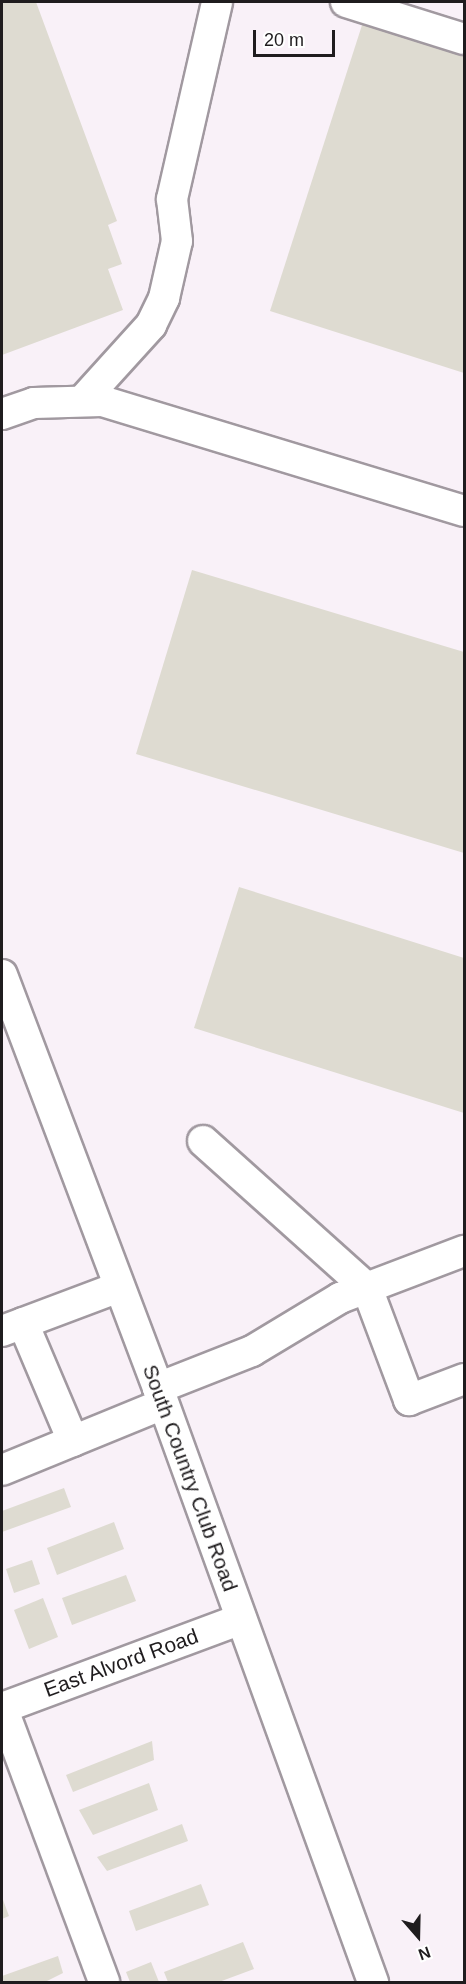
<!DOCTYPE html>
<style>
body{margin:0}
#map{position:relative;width:466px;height:1984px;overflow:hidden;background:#f9f1f8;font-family:Arial,sans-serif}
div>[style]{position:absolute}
.building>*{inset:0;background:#dedbd1}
.roads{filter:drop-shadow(2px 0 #a199a0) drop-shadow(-2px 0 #a199a0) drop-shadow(0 2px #a199a0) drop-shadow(0 -2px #a199a0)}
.minor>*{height:30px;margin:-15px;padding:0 15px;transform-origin:15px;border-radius:15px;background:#fff}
span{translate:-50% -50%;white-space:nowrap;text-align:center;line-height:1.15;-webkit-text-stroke:4.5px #fff;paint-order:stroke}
.street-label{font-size:21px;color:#1f1c1e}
.frame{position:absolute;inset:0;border:3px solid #1f1c1e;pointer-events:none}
.north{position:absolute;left:388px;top:1906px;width:60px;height:60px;-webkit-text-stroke:4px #fff;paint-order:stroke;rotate:160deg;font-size:16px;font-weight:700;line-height:24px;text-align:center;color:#1f1c1e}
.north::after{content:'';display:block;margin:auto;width:21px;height:27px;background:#1f1c1e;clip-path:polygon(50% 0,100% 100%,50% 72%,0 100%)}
.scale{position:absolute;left:253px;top:30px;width:82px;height:27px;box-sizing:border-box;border:3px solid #1f1c1e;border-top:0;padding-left:8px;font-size:18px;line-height:21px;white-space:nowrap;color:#1f1c1e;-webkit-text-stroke:4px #fff;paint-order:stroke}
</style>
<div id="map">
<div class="building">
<div style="clip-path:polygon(2px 2px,36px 2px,117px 221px,108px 225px,122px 264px,108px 269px,123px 310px,2px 355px)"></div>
<div style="clip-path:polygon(363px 22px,464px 54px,464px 373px,270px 311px)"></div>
<div style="clip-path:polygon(192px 570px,464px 652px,464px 853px,136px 754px)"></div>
<div style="clip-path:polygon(239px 887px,464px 958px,464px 1113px,194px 1028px)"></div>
<div style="clip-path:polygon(64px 1488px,71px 1507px,2px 1532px,2px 1511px)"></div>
<div style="clip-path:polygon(114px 1522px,124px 1549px,57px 1575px,47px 1548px)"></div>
<div style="clip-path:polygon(32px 1560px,40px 1584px,14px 1593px,6px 1569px)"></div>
<div style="clip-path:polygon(126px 1575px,136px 1601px,72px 1625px,62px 1598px)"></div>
<div style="clip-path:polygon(43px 1598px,58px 1637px,29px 1649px,14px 1610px)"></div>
<div style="clip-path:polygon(152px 1741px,154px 1760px,73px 1792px,66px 1775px)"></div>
<div style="clip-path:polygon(149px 1783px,158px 1810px,93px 1835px,79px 1810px)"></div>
<div style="clip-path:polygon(182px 1824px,188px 1841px,107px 1871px,97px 1857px)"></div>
<div style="clip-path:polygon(201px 1884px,209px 1905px,136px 1931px,129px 1911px)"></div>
<div style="clip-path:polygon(2px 1897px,9px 1916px,2px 1919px)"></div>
<div style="clip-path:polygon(243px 1942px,254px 1969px,219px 1982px,168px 1982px,164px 1972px)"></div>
<div style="clip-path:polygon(58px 1956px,63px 1973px,45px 1982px,2px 1982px,2px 1976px)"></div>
<div style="clip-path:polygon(151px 1962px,159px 1982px,130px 1982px,126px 1972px)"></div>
</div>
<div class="roads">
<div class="minor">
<div style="left:346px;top:2px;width:124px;rotate:17.4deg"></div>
<div style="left:84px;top:399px;width:100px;rotate:-47.8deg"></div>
<div style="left:151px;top:325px;width:30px;rotate:-64deg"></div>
<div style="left:164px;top:298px;width:58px;rotate:-77.2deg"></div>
<div style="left:177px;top:241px;width:42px;rotate:-96.8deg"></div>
<div style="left:172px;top:199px;width:202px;rotate:-77.1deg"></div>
<div style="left:2px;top:414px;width:34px;rotate:-19deg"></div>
<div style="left:34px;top:403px;width:68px;rotate:-1.7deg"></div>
<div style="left:102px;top:401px;width:378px;rotate:16.9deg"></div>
<div style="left:2px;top:975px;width:441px;rotate:69.3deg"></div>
<div style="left:158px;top:1388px;width:632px;rotate:70.1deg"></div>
<div style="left:203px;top:1141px;width:220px;rotate:41.9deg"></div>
<div style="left:367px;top:1288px;width:120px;rotate:69.4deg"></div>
<div style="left:409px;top:1400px;width:59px;rotate:-20.9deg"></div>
<div style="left:23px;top:1323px;width:128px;rotate:67deg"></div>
<div style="left:2px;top:1331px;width:125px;rotate:-20.6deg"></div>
<div style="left:158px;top:1388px;width:101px;rotate:-21.5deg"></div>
<div style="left:252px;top:1351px;width:103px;rotate:-31.1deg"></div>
<div style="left:340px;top:1298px;width:133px;rotate:-20.8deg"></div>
<div style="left:2px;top:1470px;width:174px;rotate:-22.3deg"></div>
<div style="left:2px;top:1707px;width:293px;rotate:69.6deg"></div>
<div style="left:2px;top:1708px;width:255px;rotate:-20.4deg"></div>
</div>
</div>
<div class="street-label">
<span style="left:190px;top:1478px;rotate:70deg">South Country Club Road</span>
<span style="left:121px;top:1663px;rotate:-20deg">East Alvord Road</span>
</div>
<div class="frame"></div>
<div class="north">N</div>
<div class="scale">20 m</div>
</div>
